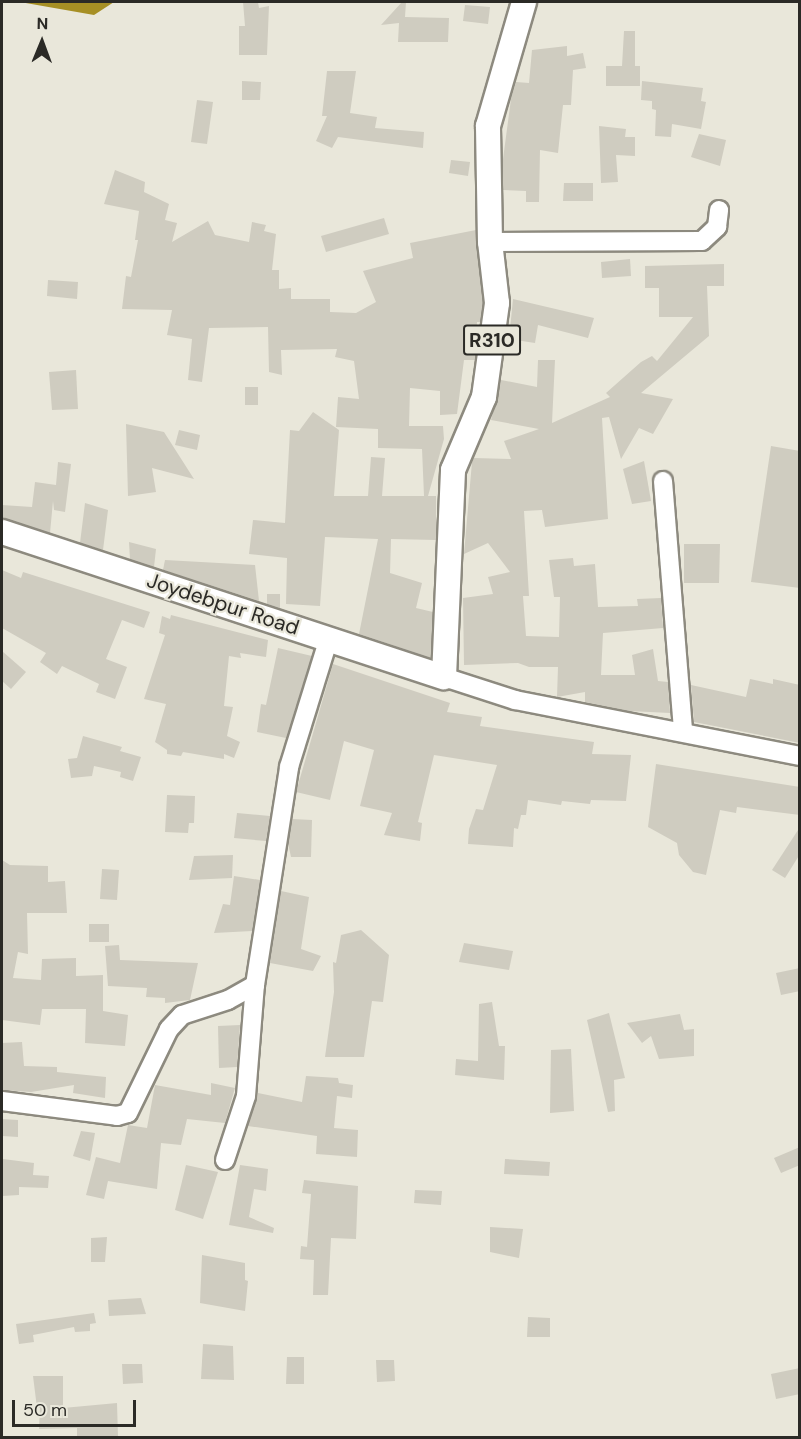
<!DOCTYPE html>
<style>
body{margin:0}
#map{position:relative;width:801px;height:1439px;overflow:hidden;background:#e9e7da;font-family:"DM Sans",sans-serif}
div>[style]{position:absolute}
.water>*{inset:0;background:#a68f24}
.building>*{inset:0;background:#cfccc0}
.roads{filter:drop-shadow(2px 0 #8d8a7f) drop-shadow(-2px 0 #8d8a7f) drop-shadow(0 2px #8d8a7f) drop-shadow(0 -2px #8d8a7f)}
.minor>*{height:18px;margin:-9px;padding:0 9px;transform-origin:9px;border-radius:9px;background:#fff}
.major>*{height:24px;margin:-12px;padding:0 12px;transform-origin:12px;border-radius:12px;background:#fff}
span{translate:-50% -50%;white-space:nowrap;text-align:center;line-height:1.15;-webkit-text-stroke:4.5px #e9e7da;paint-order:stroke}
.shield-label span{padding:2px 4px;background:#e9e7da;border:2px solid;border-radius:4px;-webkit-text-stroke-width:0}
.shield-label{font-size:20px;color:#2b2a26;font-weight:700}
.street-label{font-size:21px;color:#2b2a26}
.frame{position:absolute;inset:0;border:3px solid #2b2a26;pointer-events:none}
.north{position:absolute;left:12px;top:12px;width:60px;height:60px;-webkit-text-stroke:4px #e9e7da;paint-order:stroke;rotate:1deg;font-size:16px;font-weight:700;line-height:24px;text-align:center;color:#2b2a26}
.north::after{content:'';display:block;margin:auto;width:21px;height:27px;background:#2b2a26;clip-path:polygon(50% 0,100% 100%,50% 72%,0 100%)}
.scale{position:absolute;left:12px;top:1400px;width:124px;height:27px;box-sizing:border-box;border:3px solid #2b2a26;border-top:0;padding-left:8px;font-size:18px;line-height:21px;white-space:nowrap;color:#2b2a26;-webkit-text-stroke:4px #e9e7da;paint-order:stroke}
</style>
<div id="map">
<div class="water">
<div style="clip-path:polygon(20px 2px,114px 2px,94px 15px)"></div>
</div>
<div class="building">
<div style="clip-path:polygon(243px 2px,258px 2px,259px 8px,269px 6px,267px 55px,239px 55px,239px 26px,245px 26px)"></div>
<div style="clip-path:polygon(402px 2px,406px 2px,405px 17px,449px 18px,448px 42px,398px 42px,399px 23px,381px 25px)"></div>
<div style="clip-path:polygon(465px 5px,490px 7px,488px 24px,463px 21px)"></div>
<div style="clip-path:polygon(624px 31px,635px 31px,635px 66px,640px 66px,640px 86px,606px 86px,606px 66px,622px 66px)"></div>
<div style="clip-path:polygon(567px 46px,567px 56px,583px 53px,586px 68px,573px 70px,571px 105px,563px 105px,558px 153px,540px 150px,539px 202px,526px 202px,526px 191px,503px 190px,503px 159px,511px 99px,516px 82px,529px 83px,532px 50px)"></div>
<div style="clip-path:polygon(327px 71px,356px 71px,350px 113px,377px 117px,375px 128px,424px 132px,423px 148px,338px 137px,332px 148px,316px 141px,327px 116px,322px 116px)"></div>
<div style="clip-path:polygon(242px 81px,261px 82px,260px 100px,242px 100px)"></div>
<div style="clip-path:polygon(642px 81px,703px 88px,701px 101px,706px 102px,701px 129px,672px 124px,671px 137px,655px 136px,656px 110px,652px 109px,652px 101px,641px 100px)"></div>
<div style="clip-path:polygon(197px 100px,213px 102px,207px 144px,191px 142px)"></div>
<div style="clip-path:polygon(599px 126px,626px 129px,625px 137px,635px 137px,635px 156px,616px 155px,618px 182px,601px 183px)"></div>
<div style="clip-path:polygon(699px 134px,726px 140px,720px 166px,691px 157px)"></div>
<div style="clip-path:polygon(451px 160px,470px 162px,468px 176px,449px 173px)"></div>
<div style="clip-path:polygon(115px 170px,145px 182px,144px 192px,169px 204px,165px 220px,177px 223px,172px 242px,208px 221px,215px 235px,249px 242px,252px 222px,266px 225px,264px 231px,276px 234px,272px 270px,279px 270px,279px 289px,291px 288px,291px 299px,330px 299px,330px 312px,356px 313px,376px 302px,363px 271px,413px 258px,410px 243px,476px 230px,483px 303px,480px 322px,477px 322px,475px 360px,464px 360px,457px 414px,440px 415px,440px 391px,410px 388px,409px 426px,443px 426px,444px 439px,428px 496px,436px 496px,436px 540px,391px 539px,390px 573px,422px 583px,416px 608px,433px 612px,431px 658px,359px 634px,378px 539px,325px 537px,320px 606px,286px 604px,287px 558px,249px 554px,253px 520px,285px 523px,290px 430px,299px 431px,313px 412px,339px 430px,334px 496px,368px 496px,371px 457px,385px 458px,382px 496px,424px 496px,422px 449px,378px 448px,378px 429px,336px 427px,338px 397px,359px 399px,354px 361px,335px 357px,337px 349px,281px 350px,282px 375px,269px 372px,268px 327px,209px 328px,202px 382px,188px 380px,192px 339px,167px 335px,172px 310px,122px 309px,126px 276px,131px 277px,138px 240px,135px 240px,139px 211px,104px 204px)"></div>
<div style="clip-path:polygon(564px 183px,593px 183px,593px 201px,563px 201px)"></div>
<div style="clip-path:polygon(384px 218px,389px 234px,326px 252px,321px 236px)"></div>
<div style="clip-path:polygon(630px 259px,631px 276px,602px 278px,601px 262px)"></div>
<div style="clip-path:polygon(724px 264px,724px 286px,707px 286px,709px 336px,641px 393px,673px 399px,653px 434px,639px 428px,621px 459px,609px 417px,602px 418px,608px 519px,545px 527px,542px 510px,524px 511px,529px 596px,523px 596px,526px 636px,559px 637px,560px 597px,554px 597px,549px 560px,573px 558px,574px 566px,595px 564px,598px 607px,638px 606px,637px 599px,661px 598px,663px 628px,603px 633px,601px 675px,635px 675px,632px 655px,653px 649px,658px 681px,668px 682px,670px 713px,629px 711px,585px 702px,585px 692px,557px 697px,558px 667px,529px 667px,518px 663px,464px 665px,463px 598px,493px 594px,488px 577px,510px 572px,488px 543px,464px 554px,472px 462px,474px 458px,511px 459px,504px 441px,539px 429px,491px 420px,501px 380px,537px 387px,538px 360px,555px 360px,552px 423px,610px 397px,606px 393px,641px 362px,652px 356px,657px 361px,693px 317px,659px 317px,659px 288px,645px 288px,645px 266px)"></div>
<div style="clip-path:polygon(48px 280px,78px 282px,77px 299px,47px 296px)"></div>
<div style="clip-path:polygon(513px 299px,594px 318px,588px 338px,538px 325px,535px 343px,509px 339px)"></div>
<div style="clip-path:polygon(76px 370px,78px 409px,52px 410px,49px 372px)"></div>
<div style="clip-path:polygon(245px 387px,258px 387px,258px 405px,245px 405px)"></div>
<div style="clip-path:polygon(126px 424px,164px 432px,194px 479px,152px 468px,156px 492px,128px 496px)"></div>
<div style="clip-path:polygon(179px 430px,200px 435px,197px 450px,175px 445px)"></div>
<div style="clip-path:polygon(771px 446px,800px 451px,800px 588px,751px 582px)"></div>
<div style="clip-path:polygon(644px 461px,651px 501px,632px 504px,623px 469px)"></div>
<div style="clip-path:polygon(58px 462px,71px 464px,65px 512px,54px 510px,53px 501px,50px 533px,2px 518px,2px 505px,32px 507px,35px 482px,56px 485px)"></div>
<div style="clip-path:polygon(85px 503px,108px 510px,103px 550px,80px 543px)"></div>
<div style="clip-path:polygon(129px 542px,156px 549px,154px 567px,130px 559px)"></div>
<div style="clip-path:polygon(684px 544px,720px 544px,719px 583px,684px 583px)"></div>
<div style="clip-path:polygon(165px 560px,255px 565px,259px 601px,163px 570px)"></div>
<div style="clip-path:polygon(2px 570px,21px 578px,23px 572px,150px 612px,144px 628px,122px 620px,106px 659px,127px 667px,115px 699px,96px 692px,99px 684px,62px 666px,57px 674px,40px 662px,46px 653px,2px 628px)"></div>
<div style="clip-path:polygon(267px 594px,280px 594px,280px 608px,267px 604px)"></div>
<div style="clip-path:polygon(171px 615px,268px 640px,266px 657px,240px 653px,241px 658px,229px 656px,224px 706px,233px 707px,227px 736px,240px 742px,234px 758px,224px 754px,224px 759px,183px 752px,181px 756px,167px 754px,167px 750px,155px 742px,166px 704px,144px 699px,165px 635px,159px 633px,162px 616px,170px 619px)"></div>
<div style="clip-path:polygon(278px 648px,312px 656px,286px 738px,257px 732px,261px 704px,266px 705px)"></div>
<div style="clip-path:polygon(2px 651px,26px 672px,11px 689px,2px 681px)"></div>
<div style="clip-path:polygon(333px 664px,450px 703px,447px 712px,482px 717px,480px 726px,594px 742px,592px 754px,631px 755px,626px 801px,591px 800px,590px 804px,562px 801px,561px 805px,528px 800px,526px 815px,521px 815px,518px 829px,514px 828px,513px 847px,468px 844px,469px 829px,476px 809px,483px 810px,497px 765px,434px 755px,418px 822px,422px 823px,420px 841px,384px 835px,392px 813px,360px 806px,374px 750px,344px 741px,330px 800px,296px 792px)"></div>
<div style="clip-path:polygon(750px 679px,773px 684px,773px 679px,800px 685px,800px 743px,694px 722px,691px 685px,746px 697px)"></div>
<div style="clip-path:polygon(83px 736px,122px 747px,120px 751px,141px 757px,133px 781px,120px 777px,121px 772px,94px 766px,92px 776px,71px 778px,68px 759px,77px 758px)"></div>
<div style="clip-path:polygon(656px 764px,800px 787px,800px 815px,737px 807px,736px 813px,720px 810px,706px 875px,693px 872px,679px 855px,677px 843px,648px 827px)"></div>
<div style="clip-path:polygon(167px 795px,195px 796px,194px 823px,189px 823px,188px 833px,165px 832px)"></div>
<div style="clip-path:polygon(237px 813px,270px 816px,266px 841px,234px 838px)"></div>
<div style="clip-path:polygon(292px 819px,312px 820px,311px 857px,291px 857px,288px 843px)"></div>
<div style="clip-path:polygon(800px 827px,800px 854px,785px 878px,772px 870px)"></div>
<div style="clip-path:polygon(233px 855px,232px 878px,189px 880px,194px 856px)"></div>
<div style="clip-path:polygon(2px 860px,10px 865px,48px 866px,48px 882px,65px 881px,67px 913px,27px 913px,28px 954px,18px 952px,13px 978px,41px 980px,42px 959px,76px 958px,76px 976px,103px 975px,103px 1011px,128px 1015px,125px 1046px,85px 1043px,86px 1009px,42px 1009px,40px 1025px,2px 1020px)"></div>
<div style="clip-path:polygon(102px 869px,119px 870px,117px 900px,100px 899px)"></div>
<div style="clip-path:polygon(234px 876px,260px 880px,252px 931px,214px 933px,223px 904px,230px 905px)"></div>
<div style="clip-path:polygon(281px 891px,309px 897px,301px 949px,321px 956px,313px 971px,270px 963px)"></div>
<div style="clip-path:polygon(89px 924px,109px 924px,109px 942px,89px 942px)"></div>
<div style="clip-path:polygon(361px 930px,389px 955px,383px 1002px,372px 1001px,364px 1057px,325px 1057px,334px 992px,333px 962px,336px 963px,341px 935px)"></div>
<div style="clip-path:polygon(464px 943px,513px 951px,509px 970px,459px 962px)"></div>
<div style="clip-path:polygon(119px 945px,120px 960px,198px 963px,190px 1000px,165px 1003px,165px 998px,146px 997px,147px 988px,108px 986px,105px 946px)"></div>
<div style="clip-path:polygon(800px 968px,800px 991px,781px 995px,776px 973px)"></div>
<div style="clip-path:polygon(492px 1002px,499px 1046px,505px 1046px,504px 1080px,455px 1075px,456px 1059px,478px 1061px,479px 1004px)"></div>
<div style="clip-path:polygon(609px 1013px,625px 1078px,614px 1080px,615px 1111px,608px 1112px,587px 1020px)"></div>
<div style="clip-path:polygon(680px 1014px,684px 1030px,694px 1029px,694px 1056px,659px 1059px,651px 1036px,642px 1043px,627px 1023px)"></div>
<div style="clip-path:polygon(240px 1025px,237px 1067px,219px 1068px,218px 1026px)"></div>
<div style="clip-path:polygon(22px 1042px,24px 1066px,57px 1067px,57px 1072px,106px 1077px,105px 1098px,73px 1093px,74px 1085px,31px 1092px,2px 1090px,2px 1043px)"></div>
<div style="clip-path:polygon(571px 1049px,574px 1111px,550px 1113px,551px 1050px)"></div>
<div style="clip-path:polygon(306px 1076px,338px 1078px,339px 1083px,353px 1085px,352px 1098px,337px 1096px,334px 1128px,358px 1130px,357px 1157px,316px 1154px,317px 1136px,248px 1126px,258px 1093px,302px 1102px)"></div>
<div style="clip-path:polygon(211px 1083px,235px 1088px,225px 1123px,187px 1119px,181px 1145px,161px 1143px,157px 1189px,108px 1181px,104px 1199px,86px 1195px,96px 1157px,120px 1163px,128px 1125px,147px 1128px,155px 1085px,211px 1095px)"></div>
<div style="clip-path:polygon(2px 1119px,18px 1120px,18px 1137px,2px 1136px)"></div>
<div style="clip-path:polygon(81px 1131px,95px 1133px,90px 1161px,73px 1156px)"></div>
<div style="clip-path:polygon(800px 1147px,800px 1165px,781px 1173px,774px 1158px)"></div>
<div style="clip-path:polygon(3px 1159px,34px 1163px,33px 1175px,49px 1176px,48px 1188px,19px 1187px,19px 1195px,2px 1196px)"></div>
<div style="clip-path:polygon(505px 1159px,550px 1162px,549px 1176px,504px 1174px)"></div>
<div style="clip-path:polygon(186px 1165px,218px 1172px,203px 1219px,175px 1210px)"></div>
<div style="clip-path:polygon(240px 1165px,268px 1169px,266px 1191px,254px 1189px,249px 1217px,274px 1228px,273px 1233px,229px 1225px)"></div>
<div style="clip-path:polygon(304px 1180px,358px 1186px,356px 1239px,331px 1238px,328px 1295px,313px 1295px,314px 1260px,300px 1259px,301px 1246px,307px 1247px,311px 1194px,302px 1193px)"></div>
<div style="clip-path:polygon(415px 1190px,442px 1191px,441px 1205px,414px 1203px)"></div>
<div style="clip-path:polygon(490px 1227px,523px 1229px,519px 1258px,490px 1252px)"></div>
<div style="clip-path:polygon(107px 1237px,105px 1262px,91px 1262px,91px 1238px)"></div>
<div style="clip-path:polygon(202px 1255px,245px 1263px,245px 1280px,248px 1281px,245px 1311px,200px 1303px)"></div>
<div style="clip-path:polygon(141px 1298px,146px 1314px,109px 1316px,108px 1300px)"></div>
<div style="clip-path:polygon(94px 1313px,96px 1323px,90px 1324px,90px 1331px,75px 1332px,74px 1327px,33px 1335px,34px 1342px,19px 1344px,16px 1324px)"></div>
<div style="clip-path:polygon(528px 1317px,550px 1318px,550px 1337px,527px 1337px)"></div>
<div style="clip-path:polygon(203px 1344px,233px 1346px,234px 1380px,201px 1379px)"></div>
<div style="clip-path:polygon(287px 1357px,304px 1357px,304px 1384px,286px 1384px)"></div>
<div style="clip-path:polygon(376px 1360px,394px 1360px,395px 1381px,377px 1382px)"></div>
<div style="clip-path:polygon(122px 1364px,142px 1364px,143px 1383px,123px 1384px)"></div>
<div style="clip-path:polygon(800px 1368px,800px 1394px,776px 1399px,771px 1374px)"></div>
<div style="clip-path:polygon(33px 1376px,63px 1376px,63px 1408px,117px 1403px,118px 1437px,77px 1437px,77px 1428px,39px 1429px,40px 1408px,37px 1408px)"></div>
</div>
<div class="roads">
<div class="minor">
<div style="left:490px;top:242px;width:212px;rotate:-0.3deg"></div>
<div style="left:702px;top:241px;width:21px;rotate:-43deg"></div>
<div style="left:717px;top:227px;width:17px;rotate:-83deg"></div>
<div style="left:663px;top:481px;width:251px;rotate:85.4deg"></div>
<div style="left:444px;top:677px;width:75px;rotate:17.9deg"></div>
<div style="left:515px;top:700px;width:290px;rotate:11.1deg"></div>
<div style="left:2px;top:1101px;width:116px;rotate:7.4deg"></div>
<div style="left:117px;top:1116px;width:11px;rotate:-15deg"></div>
<div style="left:128px;top:1113px;width:93px;rotate:-64deg"></div>
<div style="left:169px;top:1029px;width:19px;rotate:-47deg"></div>
<div style="left:182px;top:1015px;width:48px;rotate:-18.1deg"></div>
<div style="left:228px;top:1000px;width:31px;rotate:-29deg"></div>
<div style="left:225px;top:1160px;width:67px;rotate:-71.8deg"></div>
<div style="left:246px;top:1096px;width:111px;rotate:-85.4deg"></div>
<div style="left:255px;top:985px;width:221px;rotate:-81.1deg"></div>
<div style="left:289px;top:767px;width:135px;rotate:-72.8deg"></div>
</div>
<div class="major">
<div style="left:2px;top:532px;width:465px;rotate:18.2deg"></div>
<div style="left:444px;top:677px;width:207px;rotate:-87.5deg"></div>
<div style="left:453px;top:470px;width:79px;rotate:-67deg"></div>
<div style="left:484px;top:397px;width:95px;rotate:-82.1deg"></div>
<div style="left:497px;top:303px;width:61px;rotate:-96.5deg"></div>
<div style="left:490px;top:242px;width:116px;rotate:-91deg"></div>
<div style="left:488px;top:126px;width:129px;rotate:-73.8deg"></div>
</div>
</div>
<div class="shield-label">
<span style="left:492px;top:340px">R310</span>
</div>
<div class="street-label">
<span style="left:223px;top:604px;rotate:18deg">Joydebpur Road</span>
</div>
<div class="frame"></div>
<div class="north">N</div>
<div class="scale">50 m</div>
</div>
